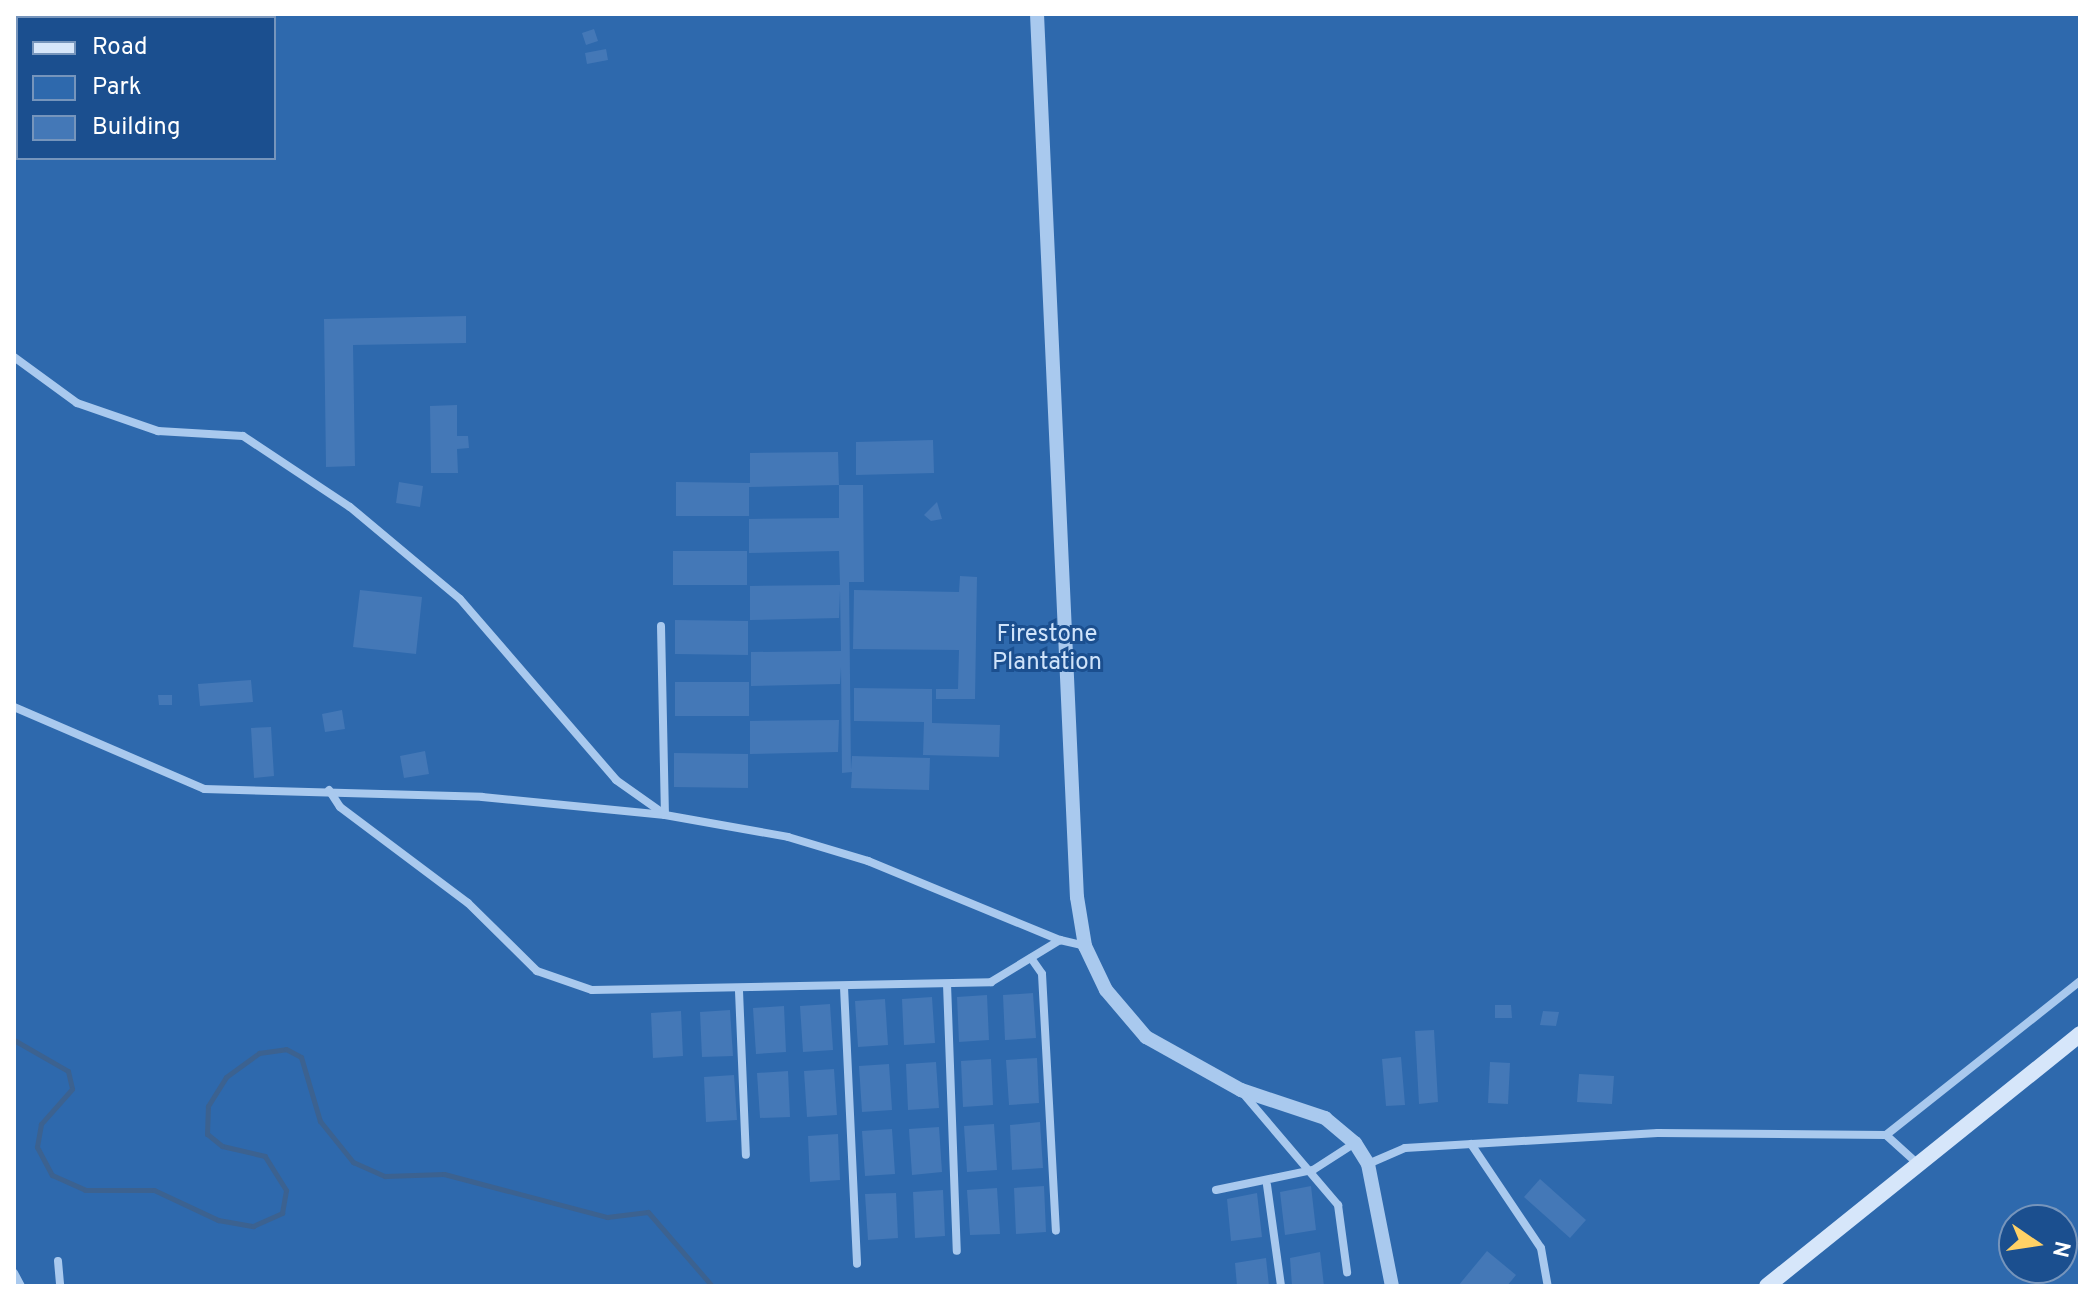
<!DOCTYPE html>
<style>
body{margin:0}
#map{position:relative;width:2094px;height:1300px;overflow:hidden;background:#1b4f8f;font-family:Overpass,sans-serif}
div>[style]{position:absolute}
.green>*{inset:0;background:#2e69ad}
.stream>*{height:5px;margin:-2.5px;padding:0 2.5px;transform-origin:2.5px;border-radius:2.5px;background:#3c6290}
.building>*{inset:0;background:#4478b7}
.minor>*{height:8px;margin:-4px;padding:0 4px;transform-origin:4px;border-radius:4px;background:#a9c9ee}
.tertiary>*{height:14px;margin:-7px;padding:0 7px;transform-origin:7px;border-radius:7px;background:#a9c9ee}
.secondary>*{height:16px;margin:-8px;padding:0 8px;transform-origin:8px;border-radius:8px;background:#d6e6fa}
span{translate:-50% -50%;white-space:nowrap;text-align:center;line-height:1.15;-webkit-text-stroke:6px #1b4f8f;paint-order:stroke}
.park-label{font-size:24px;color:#cfe3fa}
.frame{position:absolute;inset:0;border:16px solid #fff;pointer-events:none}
.legend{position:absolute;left:16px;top:16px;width:260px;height:144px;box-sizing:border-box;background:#1b4f8f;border:2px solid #7695bc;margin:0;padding:10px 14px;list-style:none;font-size:24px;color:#fff}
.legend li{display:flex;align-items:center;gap:16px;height:40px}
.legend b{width:40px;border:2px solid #7695bc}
.north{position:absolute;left:1998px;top:1204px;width:80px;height:80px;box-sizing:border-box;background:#1b4f8f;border:2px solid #7695bc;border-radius:50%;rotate:103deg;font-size:22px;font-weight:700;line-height:32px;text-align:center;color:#fff}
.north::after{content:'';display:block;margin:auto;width:28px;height:36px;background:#ffd166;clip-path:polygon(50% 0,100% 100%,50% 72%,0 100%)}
</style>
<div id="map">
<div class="green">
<div style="clip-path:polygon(evenodd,14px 14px,2080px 14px,2080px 1286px,14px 1286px,14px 14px,18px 18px,274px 18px,274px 158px,18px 158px,18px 18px,14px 14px,2014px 1220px,2062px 1220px,2062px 1268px,2014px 1268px,2014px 1220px)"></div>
</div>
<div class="stream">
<div style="left:14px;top:1040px;width:62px;rotate:29.9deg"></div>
<div style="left:68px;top:1071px;width:18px;rotate:77deg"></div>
<div style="left:72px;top:1089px;width:47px;rotate:131.5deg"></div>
<div style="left:41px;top:1124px;width:23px;rotate:100deg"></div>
<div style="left:37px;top:1147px;width:32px;rotate:62deg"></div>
<div style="left:52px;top:1175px;width:36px;rotate:24deg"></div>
<div style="left:85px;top:1190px;width:69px"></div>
<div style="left:154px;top:1190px;width:71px;rotate:25.1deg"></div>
<div style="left:218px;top:1220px;width:36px;rotate:10deg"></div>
<div style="left:253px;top:1226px;width:32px;rotate:-24deg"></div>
<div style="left:282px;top:1213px;width:23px;rotate:-80deg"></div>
<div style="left:286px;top:1190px;width:40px;rotate:-122deg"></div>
<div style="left:265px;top:1156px;width:44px;rotate:-166.9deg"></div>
<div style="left:222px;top:1146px;width:19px;rotate:-141deg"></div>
<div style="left:207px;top:1134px;width:28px;rotate:-88deg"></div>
<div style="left:208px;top:1106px;width:34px;rotate:-58deg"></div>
<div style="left:226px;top:1077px;width:41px;rotate:-36deg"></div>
<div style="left:259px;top:1053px;width:27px;rotate:-8deg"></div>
<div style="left:286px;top:1049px;width:17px;rotate:28deg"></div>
<div style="left:301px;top:1057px;width:67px;rotate:73.5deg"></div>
<div style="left:320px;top:1121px;width:53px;rotate:51.2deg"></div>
<div style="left:353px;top:1162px;width:35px;rotate:24deg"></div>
<div style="left:385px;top:1176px;width:59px;rotate:-1.9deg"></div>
<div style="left:444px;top:1174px;width:169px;rotate:14.8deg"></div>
<div style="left:607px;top:1217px;width:41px;rotate:-7deg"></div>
<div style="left:648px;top:1212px;width:98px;rotate:49.1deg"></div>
</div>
<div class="building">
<div style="clip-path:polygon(594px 29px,598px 41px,586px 45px,582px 33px)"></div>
<div style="clip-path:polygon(606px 49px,608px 60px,587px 64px,585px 53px)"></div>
<div style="clip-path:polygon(466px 316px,466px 343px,353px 345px,355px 466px,326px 467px,324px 319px)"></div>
<div style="clip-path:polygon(457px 405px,457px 436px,468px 436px,469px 448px,457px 449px,458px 473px,431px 473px,430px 406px)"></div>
<div style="clip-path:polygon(933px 440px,934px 473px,856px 475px,856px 442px)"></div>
<div style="clip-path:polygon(838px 452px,839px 485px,863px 485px,864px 582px,849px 582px,851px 770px,852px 756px,930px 758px,929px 790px,851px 788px,852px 772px,842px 773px,841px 667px,840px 684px,751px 686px,751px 652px,841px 651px,840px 590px,839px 618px,750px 620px,750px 586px,840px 585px,839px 551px,749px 553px,749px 519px,839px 518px,839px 485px,749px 487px,749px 516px,676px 516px,676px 482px,750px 483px,750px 453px)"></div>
<div style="clip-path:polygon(399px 482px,423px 486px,420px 507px,396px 503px)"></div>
<div style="clip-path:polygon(937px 502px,942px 519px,931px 521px,924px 515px)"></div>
<div style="clip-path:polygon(673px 551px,747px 551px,747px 585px,673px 585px)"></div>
<div style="clip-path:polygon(960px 576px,977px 577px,975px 699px,936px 699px,936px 689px,958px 689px,959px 650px,853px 649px,854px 590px,959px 592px)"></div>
<div style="clip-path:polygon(360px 590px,422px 597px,416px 654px,353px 647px)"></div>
<div style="clip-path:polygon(675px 620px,748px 621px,748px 655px,675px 654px)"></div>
<div style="clip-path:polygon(251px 680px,253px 702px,200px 706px,198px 684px)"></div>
<div style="clip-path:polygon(675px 682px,749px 682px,749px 716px,675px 716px)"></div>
<div style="clip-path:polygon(854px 688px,932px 689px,932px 723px,1000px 725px,999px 757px,923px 755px,924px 722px,854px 721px)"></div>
<div style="clip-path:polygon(158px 695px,172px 695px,172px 705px,159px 705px)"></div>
<div style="clip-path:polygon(342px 710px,345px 729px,325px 732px,322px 714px)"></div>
<div style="clip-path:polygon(839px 720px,838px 752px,750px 754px,750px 721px)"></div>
<div style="clip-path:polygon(271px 727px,274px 776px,254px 778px,251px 728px)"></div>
<div style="clip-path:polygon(425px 751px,429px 774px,404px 778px,400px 756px)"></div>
<div style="clip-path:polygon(674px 753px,748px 754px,748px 788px,674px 787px)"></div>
<div style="clip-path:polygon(1033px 993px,1036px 1038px,1005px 1040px,1003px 995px)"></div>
<div style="clip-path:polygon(987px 995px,989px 1040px,959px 1042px,957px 997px)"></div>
<div style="clip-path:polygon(932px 997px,935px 1043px,904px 1045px,902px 999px)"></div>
<div style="clip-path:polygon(885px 999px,888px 1045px,858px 1047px,855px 1001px)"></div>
<div style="clip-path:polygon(830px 1004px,833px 1050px,803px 1052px,800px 1006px)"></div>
<div style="clip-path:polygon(1495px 1005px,1511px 1005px,1512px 1018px,1495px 1018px)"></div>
<div style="clip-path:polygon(784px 1006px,786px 1052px,756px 1054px,753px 1008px)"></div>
<div style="clip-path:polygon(730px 1010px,733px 1056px,702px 1057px,700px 1012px)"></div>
<div style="clip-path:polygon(681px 1011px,683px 1056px,653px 1058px,651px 1013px)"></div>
<div style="clip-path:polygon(1543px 1011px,1559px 1012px,1556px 1026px,1540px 1025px)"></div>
<div style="clip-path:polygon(1434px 1030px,1438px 1102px,1419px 1104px,1415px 1031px)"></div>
<div style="clip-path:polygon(1401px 1057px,1405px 1105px,1386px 1106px,1382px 1059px)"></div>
<div style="clip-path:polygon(1037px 1058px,1039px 1103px,1009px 1105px,1006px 1060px)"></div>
<div style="clip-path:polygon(991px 1059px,993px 1105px,963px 1107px,961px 1061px)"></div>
<div style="clip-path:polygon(936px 1062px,939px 1108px,908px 1110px,906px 1064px)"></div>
<div style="clip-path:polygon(1490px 1062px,1510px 1063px,1508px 1104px,1488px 1103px)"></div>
<div style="clip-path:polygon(889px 1064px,892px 1110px,862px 1112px,859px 1066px)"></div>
<div style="clip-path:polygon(834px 1069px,837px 1115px,807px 1117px,804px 1071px)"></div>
<div style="clip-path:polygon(788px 1071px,790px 1117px,760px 1118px,757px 1073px)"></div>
<div style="clip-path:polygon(1579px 1074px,1614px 1076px,1612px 1104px,1577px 1102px)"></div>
<div style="clip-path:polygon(734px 1075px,737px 1120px,706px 1122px,704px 1077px)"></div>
<div style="clip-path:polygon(1040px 1122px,1043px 1168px,1012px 1170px,1010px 1125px)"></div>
<div style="clip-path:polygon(994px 1124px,997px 1170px,967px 1172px,964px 1126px)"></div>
<div style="clip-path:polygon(939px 1127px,942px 1172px,912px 1175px,909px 1129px)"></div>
<div style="clip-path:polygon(892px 1129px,895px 1174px,865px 1176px,862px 1131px)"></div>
<div style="clip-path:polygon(838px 1134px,840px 1180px,810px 1182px,808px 1136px)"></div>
<div style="clip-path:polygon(1540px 1179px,1586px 1220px,1570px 1238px,1524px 1197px)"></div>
<div style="clip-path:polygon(1044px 1186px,1046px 1232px,1016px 1234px,1014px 1188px)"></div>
<div style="clip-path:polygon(1311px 1186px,1316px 1230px,1285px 1235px,1280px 1192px)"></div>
<div style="clip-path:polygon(997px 1188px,1000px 1234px,970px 1235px,967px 1190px)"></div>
<div style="clip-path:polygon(943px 1190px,945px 1236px,915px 1238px,913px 1192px)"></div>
<div style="clip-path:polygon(896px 1193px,898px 1238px,868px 1240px,865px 1194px)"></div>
<div style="clip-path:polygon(1257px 1193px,1262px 1237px,1231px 1241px,1227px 1199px)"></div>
<div style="clip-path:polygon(1487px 1251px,1516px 1275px,1507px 1286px,1458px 1286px)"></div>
<div style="clip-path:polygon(1320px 1252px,1324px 1286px,1292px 1286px,1290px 1258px)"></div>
<div style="clip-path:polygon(1266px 1258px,1269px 1286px,1237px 1286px,1235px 1263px)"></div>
</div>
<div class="minor">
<div style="left:14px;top:357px;width:78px;rotate:36.1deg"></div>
<div style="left:77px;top:403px;width:86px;rotate:19.1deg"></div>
<div style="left:158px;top:431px;width:85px;rotate:3.4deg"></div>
<div style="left:243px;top:436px;width:128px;rotate:33.6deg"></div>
<div style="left:350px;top:507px;width:143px;rotate:39.9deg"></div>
<div style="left:460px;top:599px;width:239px;rotate:49.2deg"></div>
<div style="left:616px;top:780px;width:59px;rotate:35.3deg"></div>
<div style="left:661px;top:626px;width:189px;rotate:88.8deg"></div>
<div style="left:14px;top:707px;width:207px;rotate:23.3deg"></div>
<div style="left:204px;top:789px;width:278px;rotate:1.6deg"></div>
<div style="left:482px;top:797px;width:184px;rotate:5.6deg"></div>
<div style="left:665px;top:815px;width:125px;rotate:10.1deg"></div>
<div style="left:788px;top:837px;width:84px;rotate:16.7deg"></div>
<div style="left:868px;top:861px;width:208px;rotate:22.4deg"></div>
<div style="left:329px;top:790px;width:20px;rotate:57deg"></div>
<div style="left:340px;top:807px;width:160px;rotate:36.9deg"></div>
<div style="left:468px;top:903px;width:97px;rotate:44.6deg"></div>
<div style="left:537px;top:971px;width:58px;rotate:19.1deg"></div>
<div style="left:592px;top:990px;width:399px;rotate:-1.1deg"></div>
<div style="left:991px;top:982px;width:81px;rotate:-31.3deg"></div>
<div style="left:1060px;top:940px;width:26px;rotate:13deg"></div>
<div style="left:1031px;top:958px;width:19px;rotate:55deg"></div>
<div style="left:1042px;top:974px;width:257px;rotate:86.9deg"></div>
<div style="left:947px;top:984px;width:267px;rotate:87.9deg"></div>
<div style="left:844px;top:987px;width:277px;rotate:87.3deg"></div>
<div style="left:739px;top:991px;width:164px;rotate:87.6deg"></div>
<div style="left:1241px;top:1091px;width:150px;rotate:49.6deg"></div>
<div style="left:1338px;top:1205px;width:68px;rotate:82.3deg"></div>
<div style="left:1886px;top:1135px;width:248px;rotate:-38.4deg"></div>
<div style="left:1471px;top:1144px;width:125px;rotate:56.1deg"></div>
<div style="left:1541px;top:1248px;width:39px;rotate:80deg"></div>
<div style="left:1368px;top:1164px;width:40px;rotate:-23.4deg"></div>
<div style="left:1405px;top:1148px;width:253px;rotate:-3.4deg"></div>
<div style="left:1658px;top:1133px;width:228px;rotate:0.5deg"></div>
<div style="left:1886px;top:1135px;width:43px;rotate:42.2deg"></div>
<div style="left:1267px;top:1185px;width:102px;rotate:82.1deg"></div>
<div style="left:1216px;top:1190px;width:99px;rotate:-11.7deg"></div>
<div style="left:1313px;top:1170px;width:50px;rotate:-32.7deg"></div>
<div style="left:58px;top:1261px;width:25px;rotate:85deg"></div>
<div style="left:14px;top:1273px;width:15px;rotate:62deg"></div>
</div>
<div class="tertiary">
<div style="left:1037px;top:14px;width:884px;rotate:87.41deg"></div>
<div style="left:1077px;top:897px;width:50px;rotate:80.7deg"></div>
<div style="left:1085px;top:946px;width:49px;rotate:64.5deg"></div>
<div style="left:1106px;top:990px;width:62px;rotate:49.6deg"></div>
<div style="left:1146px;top:1037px;width:109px;rotate:29.2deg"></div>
<div style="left:1241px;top:1090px;width:89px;rotate:18.4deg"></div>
<div style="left:1325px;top:1118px;width:39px;rotate:40deg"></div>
<div style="left:1355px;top:1143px;width:25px;rotate:58deg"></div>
<div style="left:1368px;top:1164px;width:124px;rotate:78.9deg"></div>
</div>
<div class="secondary">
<div style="left:1767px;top:1286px;width:402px;rotate:-38.8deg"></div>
</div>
<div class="park-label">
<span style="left:1047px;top:650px">Firestone<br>Plantation</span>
</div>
<div class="frame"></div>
<ul class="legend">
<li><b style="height:10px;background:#d6e6fa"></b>Road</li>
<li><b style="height:22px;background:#2e69ad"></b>Park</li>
<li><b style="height:22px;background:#4478b7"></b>Building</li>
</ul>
<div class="north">N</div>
</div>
